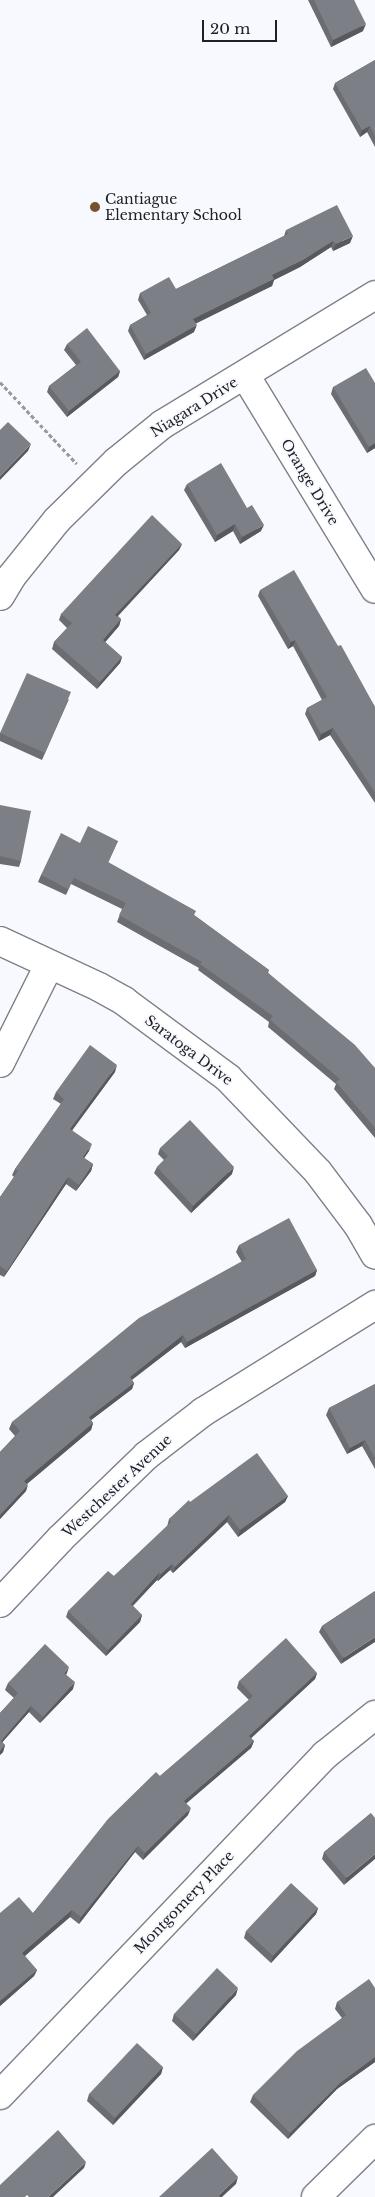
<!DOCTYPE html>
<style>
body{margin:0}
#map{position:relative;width:375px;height:2197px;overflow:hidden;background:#f7f9fe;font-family:"Libre Baskerville",serif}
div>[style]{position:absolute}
.path>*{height:3px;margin-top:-1.5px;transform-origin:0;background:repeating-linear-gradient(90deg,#999a9e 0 4px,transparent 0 6.5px)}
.roads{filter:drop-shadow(1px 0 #7e8189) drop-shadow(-1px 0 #7e8189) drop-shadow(0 1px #7e8189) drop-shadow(0 -1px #7e8189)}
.minor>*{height:28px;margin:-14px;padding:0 14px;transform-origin:14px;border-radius:14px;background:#fff}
.wall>*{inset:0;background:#6b6d73}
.shaded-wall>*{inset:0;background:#57595e}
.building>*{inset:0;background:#7c7f86}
.dots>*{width:14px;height:14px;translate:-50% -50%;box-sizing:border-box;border:2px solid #f7f9fe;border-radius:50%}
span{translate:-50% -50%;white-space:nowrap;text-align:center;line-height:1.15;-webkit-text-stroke:4px #f7f9fe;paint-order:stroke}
.poi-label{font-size:14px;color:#202124}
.left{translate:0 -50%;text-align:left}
.street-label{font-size:14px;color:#202124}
.scale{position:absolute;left:202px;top:20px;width:75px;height:22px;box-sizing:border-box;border:2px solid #202124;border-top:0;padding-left:6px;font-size:15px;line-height:18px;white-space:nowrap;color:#202124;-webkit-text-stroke:4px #f7f9fe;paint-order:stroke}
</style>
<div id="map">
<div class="path">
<div style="left:0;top:382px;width:112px;rotate:46.8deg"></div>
</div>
<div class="roads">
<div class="minor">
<div style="left:245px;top:375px;width:250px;rotate:58.7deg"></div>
<div style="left:0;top:596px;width:23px;rotate:-59deg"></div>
<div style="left:12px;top:576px;width:72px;rotate:-51.2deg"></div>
<div style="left:57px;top:520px;width:83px;rotate:-44.5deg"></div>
<div style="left:116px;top:462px;width:60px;rotate:-39deg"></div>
<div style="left:163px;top:424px;width:248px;rotate:-31.3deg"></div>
<div style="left:0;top:941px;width:109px;rotate:24.9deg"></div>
<div style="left:99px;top:987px;width:29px;rotate:29deg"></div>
<div style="left:124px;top:1001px;width:129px;rotate:36.5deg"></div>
<div style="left:228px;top:1078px;width:130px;rotate:46.2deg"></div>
<div style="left:318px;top:1172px;width:66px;rotate:53deg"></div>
<div style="left:358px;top:1225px;width:34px;rotate:60deg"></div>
<div style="left:0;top:1063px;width:110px;rotate:-63.4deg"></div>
<div style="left:0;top:1603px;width:88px;rotate:-46.8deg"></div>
<div style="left:60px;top:1539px;width:121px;rotate:-44deg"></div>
<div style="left:147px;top:1455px;width:71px;rotate:-37.5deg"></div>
<div style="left:203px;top:1412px;width:203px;rotate:-31.9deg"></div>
<div style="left:0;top:2095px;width:470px;rotate:-46.3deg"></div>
<div style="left:325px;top:1755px;width:64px;rotate:-38.7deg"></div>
<div style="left:316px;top:2197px;width:83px;rotate:-44.5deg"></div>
</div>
</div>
<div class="wall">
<div style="clip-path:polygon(308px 0,354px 0,363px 31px,331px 47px)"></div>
<div style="clip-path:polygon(375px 60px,375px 147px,367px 132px,360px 137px,333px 89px,335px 83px)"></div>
<div style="clip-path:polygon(286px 230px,350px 243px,333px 251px,331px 247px,300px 267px,274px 280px,272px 286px,195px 323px,194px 332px,144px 360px,128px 331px,130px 325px,147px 315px,138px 300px,140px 293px,176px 289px,284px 236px)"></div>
<div style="clip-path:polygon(67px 344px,120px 371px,118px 377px,67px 417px,47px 392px,49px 386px,76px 365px,64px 350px)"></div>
<div style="clip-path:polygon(375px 383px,375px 448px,367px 453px,331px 394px,333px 387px)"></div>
<div style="clip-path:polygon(187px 484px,261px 531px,240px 544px,233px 531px,215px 542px,184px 490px)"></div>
<div style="clip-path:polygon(182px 544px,179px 550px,118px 616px,121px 619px,119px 626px,105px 642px,122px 657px,120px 663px,97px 689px,52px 649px,54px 642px,67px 628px,59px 620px,61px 614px)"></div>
<div style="clip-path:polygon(260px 590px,338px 646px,375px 707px,375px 803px,330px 735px,319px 741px,305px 714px,307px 708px,322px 700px,293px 646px,288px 649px,258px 596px)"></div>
<div style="clip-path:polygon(69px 699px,42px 760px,0 741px,0 733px)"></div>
<div style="clip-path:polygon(0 805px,21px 861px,19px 867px,0 864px)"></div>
<div style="clip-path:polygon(118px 841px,108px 863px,194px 915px,269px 970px,268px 973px,375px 1068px,375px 1138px,334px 1089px,336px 1084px,268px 1027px,269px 1022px,198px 970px,199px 968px,117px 922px,122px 909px,71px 884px,66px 895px,38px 882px,41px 875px,80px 843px)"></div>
<div style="clip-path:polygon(115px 1072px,72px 1130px,89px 1151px,84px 1158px,93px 1164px,91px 1171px,76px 1191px,66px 1184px,4px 1277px,0 1275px,0 1197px,14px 1177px,12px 1175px,15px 1169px,61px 1104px,53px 1099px,56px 1092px)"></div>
<div style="clip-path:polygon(160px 1148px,232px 1174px,191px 1213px,154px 1173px,157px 1167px,164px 1160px,158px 1154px)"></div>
<div style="clip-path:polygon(239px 1245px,317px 1270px,315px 1276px,185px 1348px,181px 1342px,132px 1380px,134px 1383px,132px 1389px,91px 1420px,93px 1423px,91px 1430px,27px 1484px,26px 1491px,0 1519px,0 1452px,15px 1436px,9px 1429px,12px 1422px,242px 1262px,236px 1252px)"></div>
<div style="clip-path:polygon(375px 1384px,375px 1469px,362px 1446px,347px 1454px,326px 1415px,329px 1408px)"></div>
<div style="clip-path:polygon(288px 1496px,285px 1502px,238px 1537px,227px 1522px,173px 1573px,170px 1570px,158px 1581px,157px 1580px,133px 1606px,142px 1615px,140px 1622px,106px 1656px,66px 1617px,68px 1611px,114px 1576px,167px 1527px,169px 1519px,190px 1502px)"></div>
<div style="clip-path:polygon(375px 1591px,341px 1664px,319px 1632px,322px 1626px)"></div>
<div style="clip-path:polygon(67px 1673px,66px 1674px,73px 1689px,40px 1723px,29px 1712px,2px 1742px,5px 1745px,3px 1752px,0 1755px,0 1713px,14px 1698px,5px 1690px,8px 1683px)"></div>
<div style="clip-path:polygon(317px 1673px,315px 1679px,251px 1738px,254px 1741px,251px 1748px,186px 1803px,188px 1815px,143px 1860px,135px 1852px,79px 1924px,70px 1917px,25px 1956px,37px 1970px,34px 1976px,0 2006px,0 1913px,33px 1913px,160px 1776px,249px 1700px,237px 1688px,239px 1681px)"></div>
<div style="clip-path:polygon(371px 1813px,344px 1885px,322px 1859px,324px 1852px)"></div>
<div style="clip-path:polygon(318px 1908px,316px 1914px,271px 1963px,244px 1938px,246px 1931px)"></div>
<div style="clip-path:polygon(375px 1988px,375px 2062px,337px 2089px,288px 2139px,250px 2102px,253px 2095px,342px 2018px,335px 2009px,337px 2002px)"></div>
<div style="clip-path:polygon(236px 1995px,193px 2041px,172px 2021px,174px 2014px)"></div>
<div style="clip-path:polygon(163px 2067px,161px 2074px,113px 2125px,87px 2101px,89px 2094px)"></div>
</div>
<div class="shaded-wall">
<div style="clip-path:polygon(366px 24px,363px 31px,331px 47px,333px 40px)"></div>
<div style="clip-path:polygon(370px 126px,367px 132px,360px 137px,362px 130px)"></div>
<div style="clip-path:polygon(353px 236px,350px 243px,333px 251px,336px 244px)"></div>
<div style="clip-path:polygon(333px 241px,331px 247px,300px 267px,274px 280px,272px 286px,191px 326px,193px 319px)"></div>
<div style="clip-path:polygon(197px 325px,194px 332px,144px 360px,146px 354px)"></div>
<div style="clip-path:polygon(120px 371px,118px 377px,67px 417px,69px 411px)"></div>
<div style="clip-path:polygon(375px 443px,375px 448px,367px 453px,369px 447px)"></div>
<div style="clip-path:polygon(31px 444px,28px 451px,0 480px,0 476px)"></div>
<div style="clip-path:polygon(235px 524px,233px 531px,215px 542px,217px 535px)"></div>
<div style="clip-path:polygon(264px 525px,261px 531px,240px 544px,242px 537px)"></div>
<div style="clip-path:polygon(182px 544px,179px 550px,113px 621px,115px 615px)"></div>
<div style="clip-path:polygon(121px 619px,119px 626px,101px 647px,103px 640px)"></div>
<div style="clip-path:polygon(295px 640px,293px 646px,288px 649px,291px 642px)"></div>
<div style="clip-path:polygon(122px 657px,120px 663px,97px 689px,100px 682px)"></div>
<div style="clip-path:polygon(333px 728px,330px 735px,319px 741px,321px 734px)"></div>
<div style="clip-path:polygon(117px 1065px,115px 1072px,68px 1136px,70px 1129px)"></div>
<div style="clip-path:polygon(92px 1144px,89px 1151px,80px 1164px,83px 1157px)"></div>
<div style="clip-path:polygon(93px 1164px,91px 1171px,76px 1191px,79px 1185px)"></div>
<div style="clip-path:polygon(234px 1167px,232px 1174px,191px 1213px,193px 1206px)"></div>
<div style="clip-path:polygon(68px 1177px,66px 1184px,4px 1277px,7px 1271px)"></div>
<div style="clip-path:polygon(317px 1270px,315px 1276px,185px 1348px,187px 1342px)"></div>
<div style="clip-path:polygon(183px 1335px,181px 1342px,127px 1383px,130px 1377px)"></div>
<div style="clip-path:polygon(134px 1383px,132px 1389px,86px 1424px,89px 1417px)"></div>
<div style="clip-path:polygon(93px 1423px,91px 1430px,22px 1488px,24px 1481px)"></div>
<div style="clip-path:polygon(365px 1440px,362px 1446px,347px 1454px,350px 1448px)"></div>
<div style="clip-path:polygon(28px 1485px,26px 1491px,0 1519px,0 1515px)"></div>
<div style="clip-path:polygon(288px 1496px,285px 1502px,238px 1537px,240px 1530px)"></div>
<div style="clip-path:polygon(229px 1515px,227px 1522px,173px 1573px,175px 1567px)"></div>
<div style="clip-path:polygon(172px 1564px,170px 1570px,158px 1581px,161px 1574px)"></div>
<div style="clip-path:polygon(159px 1573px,157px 1580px,128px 1610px,131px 1604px)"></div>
<div style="clip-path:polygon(142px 1615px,140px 1622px,106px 1656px,108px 1650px)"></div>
<div style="clip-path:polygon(375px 1637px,375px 1642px,341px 1664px,343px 1658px)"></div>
<div style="clip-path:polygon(69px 1667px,67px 1673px,62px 1679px,64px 1673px)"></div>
<div style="clip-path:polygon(317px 1673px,315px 1679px,247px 1742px,249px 1736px)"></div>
<div style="clip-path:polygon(75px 1682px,73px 1689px,40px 1723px,43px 1717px)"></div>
<div style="clip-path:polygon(31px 1706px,29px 1712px,0 1745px,1px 1741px)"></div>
<div style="clip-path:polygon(254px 1741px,251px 1748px,181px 1808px,184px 1801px)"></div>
<div style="clip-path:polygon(5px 1745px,3px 1752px,0 1755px,0 1751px)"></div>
<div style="clip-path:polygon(191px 1808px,188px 1815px,143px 1860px,145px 1853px)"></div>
<div style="clip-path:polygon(138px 1846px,135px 1852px,79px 1924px,81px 1917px)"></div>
<div style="clip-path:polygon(375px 1854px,375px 1859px,344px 1885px,346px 1878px)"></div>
<div style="clip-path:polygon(318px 1908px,316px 1914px,271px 1963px,273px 1956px)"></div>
<div style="clip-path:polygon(72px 1910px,70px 1917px,20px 1960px,22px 1953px)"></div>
<div style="clip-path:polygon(37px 1970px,34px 1976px,0 2006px,0 2001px)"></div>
<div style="clip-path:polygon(238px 1988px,236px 1995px,193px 2041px,196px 2034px)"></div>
<div style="clip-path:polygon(375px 2057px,375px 2062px,337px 2089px,288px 2139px,290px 2133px,340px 2083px)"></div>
<div style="clip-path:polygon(163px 2067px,161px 2074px,113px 2125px,115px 2118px)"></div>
<div style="clip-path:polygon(86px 2162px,84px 2168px,53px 2197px,48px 2197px)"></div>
<div style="clip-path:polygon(238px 2177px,236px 2184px,222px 2197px,218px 2197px,219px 2195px)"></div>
</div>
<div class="building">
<div style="clip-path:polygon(314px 0,354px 0,366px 24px,333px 40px)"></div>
<div style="clip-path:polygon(375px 60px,375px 136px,370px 126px,362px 130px,335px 83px)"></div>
<div style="clip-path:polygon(337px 205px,353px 236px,336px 244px,333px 241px,303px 260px,272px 275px,274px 279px,193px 319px,197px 325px,146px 354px,130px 325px,151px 313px,140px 293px,169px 277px,176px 289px,288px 234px,286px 230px)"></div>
<div style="clip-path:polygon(87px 328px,120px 371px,69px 411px,49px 386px,81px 362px,67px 344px)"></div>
<div style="clip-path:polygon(366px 368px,375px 383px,375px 443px,369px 447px,333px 387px)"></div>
<div style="clip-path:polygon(8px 422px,31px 444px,0 476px,0 430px)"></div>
<div style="clip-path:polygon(221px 463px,247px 508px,252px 505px,264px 525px,242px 537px,235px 524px,217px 535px,187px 484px)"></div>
<div style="clip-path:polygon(152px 515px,182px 544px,115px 615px,121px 619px,103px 640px,122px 657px,100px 682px,54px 642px,72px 623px,61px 614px)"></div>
<div style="clip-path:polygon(294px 570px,338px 646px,341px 645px,375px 707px,375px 793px,333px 728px,321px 734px,307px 708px,327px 697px,295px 640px,291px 642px,260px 590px)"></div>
<div style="clip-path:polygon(27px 673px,71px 692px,45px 753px,0 733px)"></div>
<div style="clip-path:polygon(0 805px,31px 811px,21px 861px,0 856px)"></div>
<div style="clip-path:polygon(88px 826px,118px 841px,108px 862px,196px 911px,194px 915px,269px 970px,267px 972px,355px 1045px,375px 1068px,375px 1128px,336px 1082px,340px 1079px,270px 1020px,273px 1016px,200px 964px,202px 962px,119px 915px,126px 903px,74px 878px,68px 889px,41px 875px,61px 833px,80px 843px)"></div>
<div style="clip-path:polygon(90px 1045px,117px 1065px,70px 1129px,92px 1144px,83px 1157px,93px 1164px,79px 1185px,68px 1177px,7px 1271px,0 1266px,0 1197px,18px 1171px,15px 1169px,64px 1099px,56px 1092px)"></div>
<div style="clip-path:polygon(190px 1120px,234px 1167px,193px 1206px,157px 1167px,168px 1156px,160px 1148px)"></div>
<div style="clip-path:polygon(289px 1218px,317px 1270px,187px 1342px,183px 1335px,130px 1377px,134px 1383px,89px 1417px,93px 1423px,24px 1481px,28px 1485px,0 1515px,0 1452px,20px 1431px,12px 1422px,139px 1318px,246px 1259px,239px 1245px)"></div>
<div style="clip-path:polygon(375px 1384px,375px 1458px,365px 1440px,350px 1448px,329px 1408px)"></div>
<div style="clip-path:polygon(257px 1453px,288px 1496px,240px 1530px,229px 1515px,175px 1567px,172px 1564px,161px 1574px,159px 1573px,131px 1604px,142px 1615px,108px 1650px,68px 1611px,108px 1571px,114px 1576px,171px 1522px,169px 1519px,189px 1500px,190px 1502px)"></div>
<div style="clip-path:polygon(375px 1591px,375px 1637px,343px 1658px,322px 1626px)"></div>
<div style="clip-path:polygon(286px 1638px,317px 1673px,249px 1736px,254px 1741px,184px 1801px,191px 1808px,145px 1853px,138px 1846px,81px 1917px,72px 1910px,22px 1953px,37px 1970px,0 2001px,0 1913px,19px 1897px,33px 1913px,108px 1819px,156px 1772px,160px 1776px,253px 1696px,239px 1681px)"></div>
<div style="clip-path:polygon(45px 1644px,69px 1667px,64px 1673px,75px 1682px,43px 1717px,31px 1706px,1px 1741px,5px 1745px,0 1751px,0 1713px,18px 1693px,8px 1683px)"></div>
<div style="clip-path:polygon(371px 1813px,375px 1818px,375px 1854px,346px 1878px,324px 1852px)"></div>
<div style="clip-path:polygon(291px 1883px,318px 1908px,273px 1956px,246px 1931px)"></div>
<div style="clip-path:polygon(217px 1968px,238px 1988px,196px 2034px,174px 2014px)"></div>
<div style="clip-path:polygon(369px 1979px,375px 1988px,375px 2057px,340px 2083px,290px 2133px,253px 2095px,297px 2051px,346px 2015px,337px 2002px)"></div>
<div style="clip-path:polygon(137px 2043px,163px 2067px,115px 2118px,89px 2094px)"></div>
<div style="clip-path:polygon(58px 2130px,86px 2162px,48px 2197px,29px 2197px,27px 2195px,25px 2197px,0 2197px,0 2185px)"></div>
<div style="clip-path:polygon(212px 2148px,238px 2177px,219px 2195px,220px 2197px,159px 2197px)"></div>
</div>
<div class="dots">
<div style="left:95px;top:207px;background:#75542b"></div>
</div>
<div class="poi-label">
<span class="left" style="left:105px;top:207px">Cantiague<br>Elementary School</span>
</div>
<div class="street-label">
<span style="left:194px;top:407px;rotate:-32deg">Niagara Drive</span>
<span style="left:310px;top:482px;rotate:59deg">Orange Drive</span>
<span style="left:189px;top:1050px;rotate:37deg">Saratoga Drive</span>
<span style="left:117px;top:1486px;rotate:-43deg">Westchester Avenue</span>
<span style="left:184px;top:1902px;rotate:-46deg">Montgomery Place</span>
</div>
<div class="scale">20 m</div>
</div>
